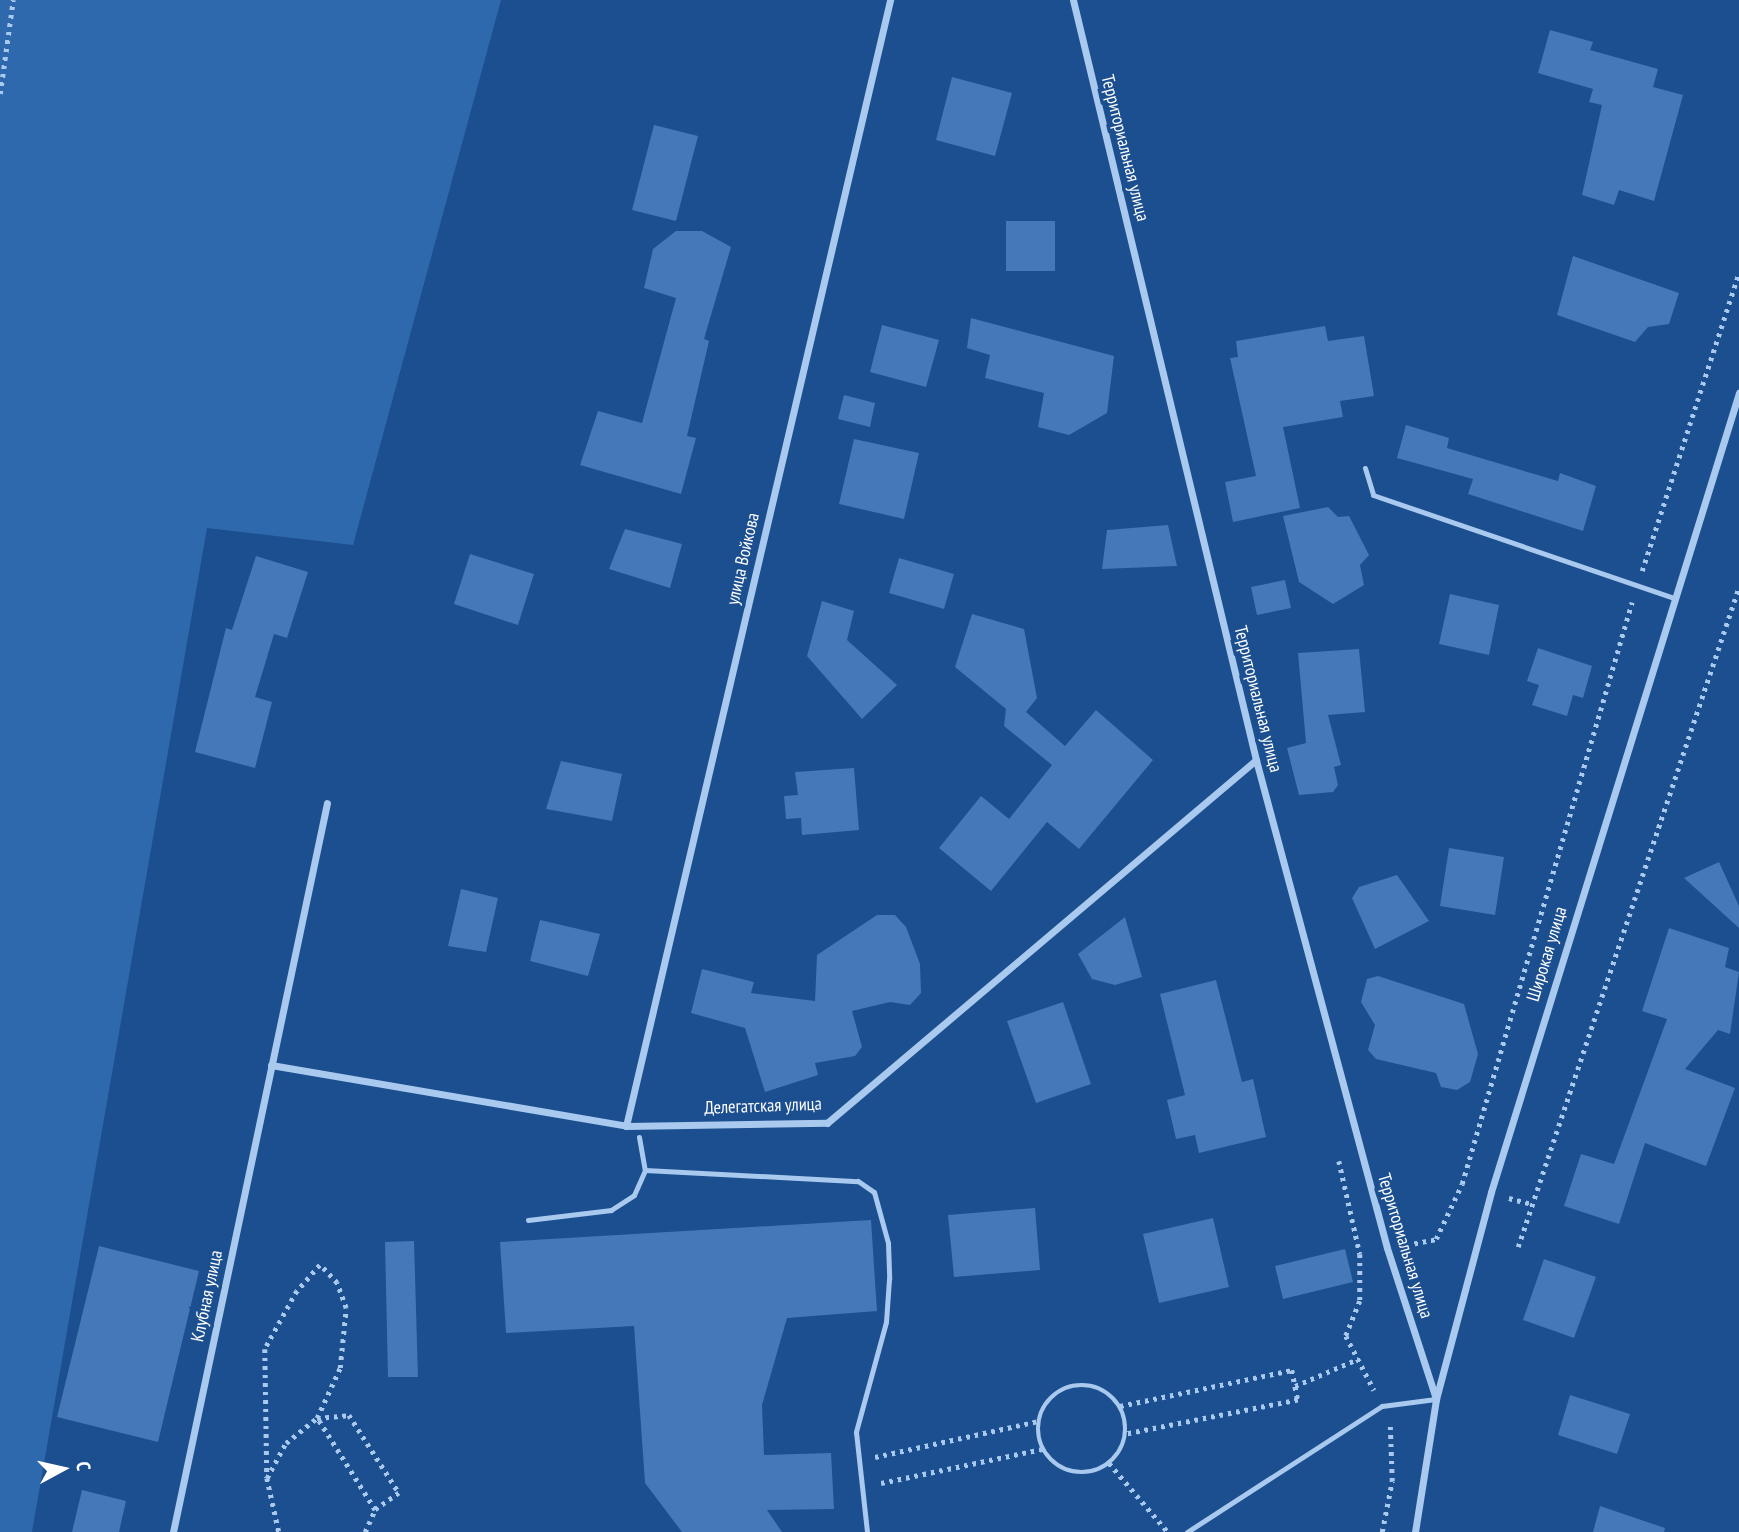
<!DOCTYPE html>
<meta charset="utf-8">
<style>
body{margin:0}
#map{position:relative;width:1739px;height:1532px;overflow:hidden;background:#1b4f8f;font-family:"PT Sans Narrow",sans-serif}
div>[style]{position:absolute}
.green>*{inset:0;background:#2e69ad}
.building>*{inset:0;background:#4478b7}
.path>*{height:4.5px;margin-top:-2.25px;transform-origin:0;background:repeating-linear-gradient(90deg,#a9c9ee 0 3.5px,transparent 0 8.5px)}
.path>.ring{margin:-2.25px;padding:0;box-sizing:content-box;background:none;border:4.5px solid #a9c9ee;border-radius:50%}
.service>*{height:5px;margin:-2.5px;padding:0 2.5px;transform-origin:2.5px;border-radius:2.5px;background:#a9c9ee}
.minor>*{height:7px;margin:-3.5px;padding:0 3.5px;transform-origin:3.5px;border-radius:3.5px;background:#a9c9ee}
span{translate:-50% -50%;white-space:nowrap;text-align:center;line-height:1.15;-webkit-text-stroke:7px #1b4f8f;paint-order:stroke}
.street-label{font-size:18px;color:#fff}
.north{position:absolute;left:28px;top:1434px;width:70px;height:70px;-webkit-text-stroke:5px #1b4f8f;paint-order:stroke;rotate:82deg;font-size:19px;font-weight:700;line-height:28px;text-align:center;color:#fff}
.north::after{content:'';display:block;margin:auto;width:24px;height:32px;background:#fff;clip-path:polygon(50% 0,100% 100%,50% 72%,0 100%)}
</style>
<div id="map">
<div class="green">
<div style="clip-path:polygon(0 0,501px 0,353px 545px,207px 528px,32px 1532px,0 1532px)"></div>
</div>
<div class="building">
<div style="clip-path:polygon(1550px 30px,1593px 42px,1590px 50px,1658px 69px,1653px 87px,1683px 95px,1654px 201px,1619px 190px,1614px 205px,1582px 195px,1602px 105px,1589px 102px,1593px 89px,1538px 73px)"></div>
<div style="clip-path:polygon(952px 77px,1012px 93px,995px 156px,936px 140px)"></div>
<div style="clip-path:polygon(654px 125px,698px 136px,676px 221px,632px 210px)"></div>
<div style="clip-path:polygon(1006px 221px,1055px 221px,1055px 271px,1006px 271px)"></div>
<div style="clip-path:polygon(676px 231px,702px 231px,731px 247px,704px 339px,709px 341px,687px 436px,696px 438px,681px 494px,580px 465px,598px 411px,642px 423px,676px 298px,644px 288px,653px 249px)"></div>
<div style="clip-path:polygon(1573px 256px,1679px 293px,1669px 324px,1648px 327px,1635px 342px,1557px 315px)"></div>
<div style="clip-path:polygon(971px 318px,1114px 356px,1107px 413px,1069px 435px,1038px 427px,1044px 393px,985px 378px,990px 355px,967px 348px)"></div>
<div style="clip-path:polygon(882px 325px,939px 340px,926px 387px,870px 372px)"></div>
<div style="clip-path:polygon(1325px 326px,1328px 341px,1364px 336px,1374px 396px,1340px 401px,1343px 417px,1283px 427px,1300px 508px,1233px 522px,1225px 482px,1256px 476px,1230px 358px,1238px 357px,1236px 341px)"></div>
<div style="clip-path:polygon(844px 395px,875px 403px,870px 427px,838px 419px)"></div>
<div style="clip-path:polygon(1406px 425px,1449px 438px,1447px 448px,1558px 481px,1560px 473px,1596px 486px,1583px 531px,1468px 494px,1473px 479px,1397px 458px)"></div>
<div style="clip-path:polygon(854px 439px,919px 453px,904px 519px,839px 504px)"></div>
<div style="clip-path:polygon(1328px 507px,1338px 517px,1349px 516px,1369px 555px,1360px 565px,1364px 585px,1333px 604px,1299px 582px,1283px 516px)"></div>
<div style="clip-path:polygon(1168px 525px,1177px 566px,1102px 569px,1107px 530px)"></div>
<div style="clip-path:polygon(625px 529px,682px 544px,670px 588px,609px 569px)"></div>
<div style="clip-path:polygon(470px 554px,534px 574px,518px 625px,454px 604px)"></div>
<div style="clip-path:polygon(256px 556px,308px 572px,287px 638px,274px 634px,255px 697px,272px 702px,255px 768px,195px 752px,226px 628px,232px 630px)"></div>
<div style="clip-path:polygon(899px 558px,954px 574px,944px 609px,889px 593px)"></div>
<div style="clip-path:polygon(1285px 580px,1291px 608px,1257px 615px,1251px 587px)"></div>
<div style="clip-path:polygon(1450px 594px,1499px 605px,1489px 655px,1439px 644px)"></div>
<div style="clip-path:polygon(822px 601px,854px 611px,847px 640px,897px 685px,862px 719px,807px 656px)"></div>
<div style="clip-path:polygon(972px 614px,1024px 629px,1037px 698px,1026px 712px,1065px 746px,1096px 710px,1153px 760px,1079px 849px,1047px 822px,991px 891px,939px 848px,981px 796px,1009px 819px,1052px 765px,1004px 726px,1006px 709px,955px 667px)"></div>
<div style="clip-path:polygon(1538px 648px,1592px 666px,1583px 698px,1573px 695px,1567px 716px,1532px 705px,1539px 685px,1527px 681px)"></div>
<div style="clip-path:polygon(1359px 649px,1365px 712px,1328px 715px,1341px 765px,1334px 767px,1338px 785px,1333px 792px,1299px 795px,1287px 748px,1306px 743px,1298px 653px)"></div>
<div style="clip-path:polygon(561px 761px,622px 774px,612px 821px,546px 809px)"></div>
<div style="clip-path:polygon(854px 768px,859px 830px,802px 835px,801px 818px,786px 819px,784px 796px,798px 795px,795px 772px)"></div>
<div style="clip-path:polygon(1449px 848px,1504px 857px,1495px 915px,1440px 906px)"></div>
<div style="clip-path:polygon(1719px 862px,1739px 906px,1739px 928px,1684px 878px)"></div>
<div style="clip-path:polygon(1397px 875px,1429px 921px,1375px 949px,1352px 898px,1359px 887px)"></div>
<div style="clip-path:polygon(461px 889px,498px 898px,486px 952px,448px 946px)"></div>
<div style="clip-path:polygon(877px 915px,895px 915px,906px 927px,920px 964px,921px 993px,910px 1005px,890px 1002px,852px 1011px,862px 1047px,855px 1056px,815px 1063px,818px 1075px,765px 1092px,745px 1028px,691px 1013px,702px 969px,754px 982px,751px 993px,815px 1001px,817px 955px)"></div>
<div style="clip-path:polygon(1125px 917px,1142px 977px,1115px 985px,1092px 979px,1078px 954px)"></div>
<div style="clip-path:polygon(540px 920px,600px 934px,588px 976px,530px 961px)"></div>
<div style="clip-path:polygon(1669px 928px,1729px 948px,1725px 967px,1739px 972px,1730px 1034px,1718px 1030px,1685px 1069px,1735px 1088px,1706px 1166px,1645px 1143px,1619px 1224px,1564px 1206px,1581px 1154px,1614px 1164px,1667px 1019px,1642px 1011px)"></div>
<div style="clip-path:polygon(1378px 976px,1464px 1004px,1478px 1054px,1470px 1082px,1457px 1090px,1441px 1087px,1436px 1073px,1376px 1059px,1368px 1050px,1375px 1025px,1361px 1002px,1367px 979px)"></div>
<div style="clip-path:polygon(1216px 980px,1242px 1082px,1253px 1079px,1266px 1137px,1199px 1153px,1195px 1135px,1176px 1139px,1167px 1100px,1185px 1095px,1160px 994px)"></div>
<div style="clip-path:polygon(1063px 1002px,1091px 1084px,1036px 1103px,1007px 1021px)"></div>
<div style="clip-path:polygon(1035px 1208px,1040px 1270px,954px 1277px,948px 1215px)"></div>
<div style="clip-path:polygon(1213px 1218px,1229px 1287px,1159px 1303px,1143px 1234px)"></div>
<div style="clip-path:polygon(871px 1220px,877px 1311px,787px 1318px,762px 1405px,764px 1455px,831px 1453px,834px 1509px,767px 1510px,782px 1532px,682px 1532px,645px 1483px,634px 1326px,506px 1333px,500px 1242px)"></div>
<div style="clip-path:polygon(414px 1241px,418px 1377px,388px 1377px,385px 1242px)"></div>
<div style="clip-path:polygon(99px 1246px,199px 1271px,158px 1442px,57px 1417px)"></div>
<div style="clip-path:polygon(1345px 1249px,1353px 1282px,1283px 1299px,1275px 1266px)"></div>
<div style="clip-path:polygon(1544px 1259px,1596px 1277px,1574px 1338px,1523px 1320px)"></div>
<div style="clip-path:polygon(1570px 1395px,1630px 1414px,1617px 1454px,1558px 1435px)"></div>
<div style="clip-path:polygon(82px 1490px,126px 1501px,119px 1532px,72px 1532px)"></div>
<div style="clip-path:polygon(1600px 1506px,1665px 1528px,1664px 1532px,1593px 1532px)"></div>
</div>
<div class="path">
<div style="left:0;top:94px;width:95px;rotate:-82.1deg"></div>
<div style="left:1642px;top:571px;width:314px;rotate:-72deg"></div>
<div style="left:1339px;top:1161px;width:95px;rotate:77.3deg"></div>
<div style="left:1360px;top:1254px;width:47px;rotate:90deg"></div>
<div style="left:1360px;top:1301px;width:38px;rotate:112deg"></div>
<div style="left:1346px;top:1336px;width:61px;rotate:62.6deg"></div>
<div style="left:1509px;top:1198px;width:24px;rotate:15deg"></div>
<div style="left:1406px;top:1245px;width:31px;rotate:-11deg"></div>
<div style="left:1436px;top:1239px;width:61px;rotate:-64.7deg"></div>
<div style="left:1462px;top:1184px;width:606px;rotate:-73.72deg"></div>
<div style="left:1518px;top:1247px;width:696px;rotate:-71.49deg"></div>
<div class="ring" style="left:1038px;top:1385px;width:83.5px;height:83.5px"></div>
<div style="left:1295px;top:1386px;width:69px;rotate:-23.2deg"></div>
<div style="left:1120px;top:1406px;width:176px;rotate:-11.8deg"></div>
<div style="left:1292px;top:1370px;width:31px;rotate:79deg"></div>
<div style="left:1298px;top:1400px;width:175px;rotate:168.8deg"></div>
<div style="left:875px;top:1457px;width:168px;rotate:-12.4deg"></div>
<div style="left:1109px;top:1463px;width:91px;rotate:49.5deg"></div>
<div style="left:267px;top:1478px;width:40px;rotate:-62deg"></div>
<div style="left:286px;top:1443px;width:40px;rotate:-39deg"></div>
<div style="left:317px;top:1418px;width:55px;rotate:-65.3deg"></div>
<div style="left:340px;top:1368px;width:60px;rotate:-84.3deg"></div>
<div style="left:346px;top:1308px;width:27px;rotate:-110deg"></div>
<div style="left:337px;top:1283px;width:25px;rotate:-133deg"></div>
<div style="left:320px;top:1265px;width:35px;rotate:131deg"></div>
<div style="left:297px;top:1291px;width:66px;rotate:118.9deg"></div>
<div style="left:265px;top:1349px;width:129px;rotate:89.1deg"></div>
<div style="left:267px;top:1478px;width:55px;rotate:77.5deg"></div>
<div style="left:881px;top:1483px;width:166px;rotate:-11.9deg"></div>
<div style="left:365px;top:1532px;width:24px;rotate:-66deg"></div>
<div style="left:375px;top:1510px;width:109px;rotate:-122.2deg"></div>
<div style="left:317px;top:1418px;width:32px;rotate:-5deg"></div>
<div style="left:349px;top:1415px;width:93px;rotate:57.3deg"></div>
<div style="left:399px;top:1493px;width:29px;rotate:145deg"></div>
<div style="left:1382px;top:1532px;width:52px;rotate:-78.9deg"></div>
<div style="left:1392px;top:1481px;width:58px;rotate:-92deg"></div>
</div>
<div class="service">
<div style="left:1365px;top:468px;width:28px;rotate:73deg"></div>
<div style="left:1373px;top:495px;width:317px;rotate:18.9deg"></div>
<div style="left:639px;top:1137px;width:34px;rotate:80deg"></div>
<div style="left:645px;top:1170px;width:213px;rotate:3deg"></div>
<div style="left:858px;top:1181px;width:19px;rotate:35deg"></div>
<div style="left:874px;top:1192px;width:53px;rotate:74.6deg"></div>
<div style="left:888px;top:1243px;width:36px;rotate:88deg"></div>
<div style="left:889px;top:1279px;width:43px;rotate:94deg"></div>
<div style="left:886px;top:1322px;width:114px;rotate:105.3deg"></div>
<div style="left:856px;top:1432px;width:101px;rotate:83.7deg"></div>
<div style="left:528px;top:1220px;width:84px;rotate:-6.9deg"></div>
<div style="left:611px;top:1210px;width:27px;rotate:-33deg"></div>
<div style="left:634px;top:1195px;width:27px;rotate:-66deg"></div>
<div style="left:1187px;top:1532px;width:232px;rotate:-32.9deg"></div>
<div style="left:1382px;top:1406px;width:54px;rotate:-7.4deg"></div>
</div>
<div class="minor">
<div style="left:1073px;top:0;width:782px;rotate:76.46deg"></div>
<div style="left:1256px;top:760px;width:505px;rotate:74.97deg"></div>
<div style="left:1387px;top:1248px;width:159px;rotate:72deg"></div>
<div style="left:271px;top:1065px;width:360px;rotate:9.7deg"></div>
<div style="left:626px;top:1126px;width:201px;rotate:-0.9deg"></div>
<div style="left:827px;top:1123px;width:562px;rotate:-40.24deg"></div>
<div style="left:626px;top:1126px;width:1157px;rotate:-76.8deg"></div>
<div style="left:173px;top:1532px;width:745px;rotate:-78.07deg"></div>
<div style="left:1415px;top:1532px;width:135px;rotate:-81deg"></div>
<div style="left:1436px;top:1399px;width:214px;rotate:-75.1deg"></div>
<div style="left:1491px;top:1192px;width:837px;rotate:-72.76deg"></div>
</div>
<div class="street-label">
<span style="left:1125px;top:148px;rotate:76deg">Территориальная улица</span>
<span style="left:743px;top:559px;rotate:-77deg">улица Войкова</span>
<span style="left:1258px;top:699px;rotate:76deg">Территориальная улица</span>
<span style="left:1547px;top:954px;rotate:-73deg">Широкая улица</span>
<span style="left:763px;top:1106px;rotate:-2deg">Делегатская улица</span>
<span style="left:1405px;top:1246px;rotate:73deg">Территориальная улица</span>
<span style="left:207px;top:1296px;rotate:-78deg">Клубная улица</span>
</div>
<div class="north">С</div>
</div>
